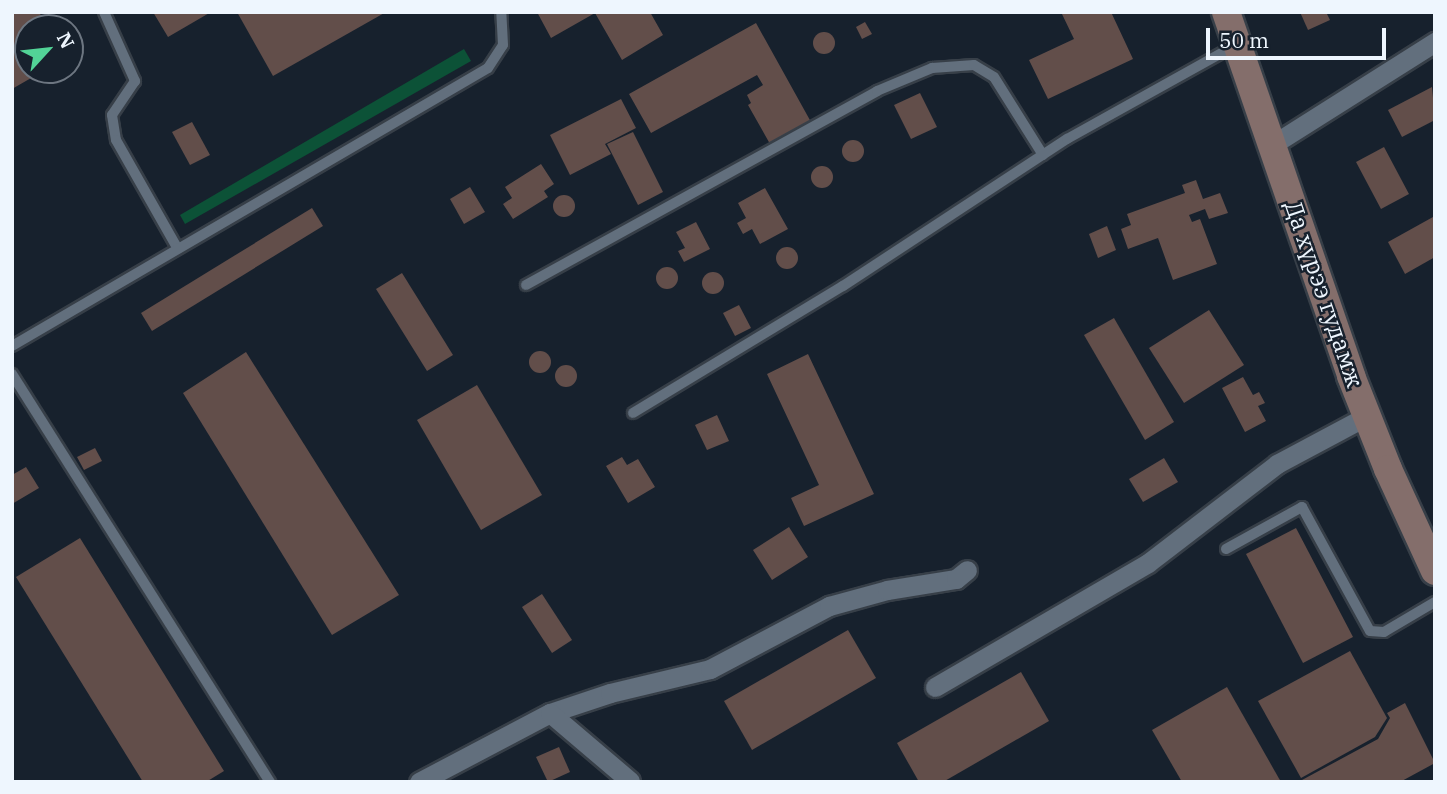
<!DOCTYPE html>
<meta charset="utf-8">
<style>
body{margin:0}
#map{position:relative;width:1447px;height:794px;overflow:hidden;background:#17212d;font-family:"IBM Plex Serif",serif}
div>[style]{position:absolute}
.green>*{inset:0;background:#0c5237}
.building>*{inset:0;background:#624e4a}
.round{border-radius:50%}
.roads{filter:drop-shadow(2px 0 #373f48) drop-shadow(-2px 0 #373f48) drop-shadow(0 2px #373f48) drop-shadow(0 -2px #373f48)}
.lane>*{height:10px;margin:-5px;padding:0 5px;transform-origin:5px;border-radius:5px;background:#626f7d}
.street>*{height:19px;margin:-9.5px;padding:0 9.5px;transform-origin:9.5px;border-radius:9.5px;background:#626f7d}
.secondary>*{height:28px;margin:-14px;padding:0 14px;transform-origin:14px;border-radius:14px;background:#846e6b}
span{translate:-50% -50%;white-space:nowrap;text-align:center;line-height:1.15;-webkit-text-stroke:5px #17212d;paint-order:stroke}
.street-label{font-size:24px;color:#eef6fe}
.frame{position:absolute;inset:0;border:14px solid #eef6fe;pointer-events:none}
.north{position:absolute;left:14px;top:14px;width:70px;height:70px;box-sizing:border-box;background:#17212d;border:2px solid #6d7681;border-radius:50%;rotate:63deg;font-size:19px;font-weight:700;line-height:28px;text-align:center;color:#eef6fe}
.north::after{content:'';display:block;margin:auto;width:24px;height:32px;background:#52d397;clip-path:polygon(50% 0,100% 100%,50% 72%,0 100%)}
.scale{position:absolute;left:1206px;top:28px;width:180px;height:32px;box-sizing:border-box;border:4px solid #eef6fe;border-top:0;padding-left:9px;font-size:21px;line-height:24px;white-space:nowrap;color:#eef6fe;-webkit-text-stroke:5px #17212d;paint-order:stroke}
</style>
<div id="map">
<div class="green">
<div style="clip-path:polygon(464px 49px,471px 61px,185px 224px,180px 215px)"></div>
</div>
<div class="building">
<div style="clip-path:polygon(12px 12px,39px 12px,48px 28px,28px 28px,28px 70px,45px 70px,12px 89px)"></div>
<div style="clip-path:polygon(153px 12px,211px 12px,168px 37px)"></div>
<div style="clip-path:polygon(237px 12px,386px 12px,273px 76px)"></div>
<div style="clip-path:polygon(537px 12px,650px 12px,663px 35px,622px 60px,595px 13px,551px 38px)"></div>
<div style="clip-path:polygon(1061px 12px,1111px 12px,1133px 59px,1048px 99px,1029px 60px,1074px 39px)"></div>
<div style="clip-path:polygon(1300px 12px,1326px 12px,1330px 20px,1308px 30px)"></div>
<div style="clip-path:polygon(865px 22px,872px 34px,862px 39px,856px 27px)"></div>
<div style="clip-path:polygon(756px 23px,811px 122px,770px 144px,748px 105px,751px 103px,747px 95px,763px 85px,757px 75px,651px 133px,629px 94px)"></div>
<div class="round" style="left:813px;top:32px;width:22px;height:22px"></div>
<div style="clip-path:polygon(1432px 87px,1435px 120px,1402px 137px,1388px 110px)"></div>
<div style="clip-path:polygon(920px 93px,937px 127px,911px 139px,894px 105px)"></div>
<div style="clip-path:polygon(621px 99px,636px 128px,605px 144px,611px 154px,570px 175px,550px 135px)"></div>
<div style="clip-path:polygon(192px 122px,210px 155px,190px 165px,172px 132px)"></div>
<div style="clip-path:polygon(633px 132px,663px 192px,638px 205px,607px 144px)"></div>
<div class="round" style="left:842px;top:140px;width:22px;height:22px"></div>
<div style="clip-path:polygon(1384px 147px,1409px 194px,1381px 209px,1356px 162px)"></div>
<div style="clip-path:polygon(541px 164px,554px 184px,544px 191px,548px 197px,513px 219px,503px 204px,512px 198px,505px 187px)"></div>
<div class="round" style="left:811px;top:166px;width:22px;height:22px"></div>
<div style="clip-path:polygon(1196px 180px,1203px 199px,1220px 193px,1228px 213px,1209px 219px,1205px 209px,1189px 215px,1192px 222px,1200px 219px,1217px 264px,1173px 280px,1158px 238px,1128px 249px,1121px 229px,1131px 225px,1127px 214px,1185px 193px,1182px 185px)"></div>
<div style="clip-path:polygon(470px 187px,485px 212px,464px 224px,450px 199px)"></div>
<div style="clip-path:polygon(765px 188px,788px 229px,760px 244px,752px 229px,743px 234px,737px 223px,746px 218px,738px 203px)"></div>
<div class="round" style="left:553px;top:195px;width:22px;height:22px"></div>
<div style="clip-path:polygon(312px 208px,323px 226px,152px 331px,141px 313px)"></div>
<div style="clip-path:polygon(1433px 217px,1435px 257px,1405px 274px,1388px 242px)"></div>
<div style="clip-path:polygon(696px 222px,710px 249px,684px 262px,678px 251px,685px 248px,676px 232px)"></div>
<div style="clip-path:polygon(1107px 226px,1116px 250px,1098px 258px,1089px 234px)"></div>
<div class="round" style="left:776px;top:247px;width:22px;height:22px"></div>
<div class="round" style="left:656px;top:267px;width:22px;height:22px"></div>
<div class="round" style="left:702px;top:272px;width:22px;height:22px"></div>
<div style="clip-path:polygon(402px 273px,453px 355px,427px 371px,376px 289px)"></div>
<div style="clip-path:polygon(739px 305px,751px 328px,735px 336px,723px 313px)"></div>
<div style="clip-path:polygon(1209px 310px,1244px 365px,1184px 403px,1149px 348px)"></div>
<div style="clip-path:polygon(1114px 318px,1174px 422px,1145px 440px,1084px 335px)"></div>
<div class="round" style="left:529px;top:351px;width:22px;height:22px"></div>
<div style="clip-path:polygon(246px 352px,399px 595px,332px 635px,183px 393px)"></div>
<div style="clip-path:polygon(808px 354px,874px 494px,804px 526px,791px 498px,819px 485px,767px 374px)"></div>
<div class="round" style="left:555px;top:365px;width:22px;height:22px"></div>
<div style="clip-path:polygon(1243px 377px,1253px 395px,1259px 392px,1265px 403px,1258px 406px,1266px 421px,1245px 432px,1222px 388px)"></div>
<div style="clip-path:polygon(477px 385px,542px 495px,481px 530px,417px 420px)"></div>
<div style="clip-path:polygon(717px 415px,729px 441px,707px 450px,695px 425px)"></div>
<div style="clip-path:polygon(95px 448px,102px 461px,84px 470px,77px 457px)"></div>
<div style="clip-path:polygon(622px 457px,627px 465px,638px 459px,655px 487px,628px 503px,606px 466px)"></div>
<div style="clip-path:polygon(1164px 458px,1178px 482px,1143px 502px,1129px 479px)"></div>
<div style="clip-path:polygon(26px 467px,39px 488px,12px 504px,12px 475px)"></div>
<div style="clip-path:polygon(789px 527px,808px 557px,772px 580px,753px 550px)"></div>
<div style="clip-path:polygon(1296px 528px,1353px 637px,1303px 663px,1246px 554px)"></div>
<div style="clip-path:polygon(80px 538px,224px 771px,206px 782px,143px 782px,16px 577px)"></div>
<div style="clip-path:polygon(542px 594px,572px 640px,552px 653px,522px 607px)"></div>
<div style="clip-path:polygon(848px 630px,876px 678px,752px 750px,724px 701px)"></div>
<div style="clip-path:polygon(1350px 651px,1387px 718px,1375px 737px,1301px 778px,1258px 701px)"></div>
<div style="clip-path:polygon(1021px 672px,1049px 721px,943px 782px,919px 782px,897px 743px)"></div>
<div style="clip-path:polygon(1227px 687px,1281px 782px,1182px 782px,1152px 730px)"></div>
<div style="clip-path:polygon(1405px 703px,1435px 763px,1400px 782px,1303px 782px,1302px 780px,1378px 739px,1390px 718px,1387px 713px)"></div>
<div style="clip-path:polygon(559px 747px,570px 772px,548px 782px,536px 757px)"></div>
</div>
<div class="roads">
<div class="lane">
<div style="left:104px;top:12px;width:76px;rotate:65.8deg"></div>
<div style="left:135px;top:81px;width:41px;rotate:124.1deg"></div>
<div style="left:112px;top:115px;width:25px;rotate:81deg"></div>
<div style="left:116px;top:140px;width:125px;rotate:60.4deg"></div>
<div style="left:526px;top:285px;width:401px;rotate:-28.9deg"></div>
<div style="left:877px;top:91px;width:60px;rotate:-22.7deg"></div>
<div style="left:932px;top:68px;width:42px;rotate:-4.1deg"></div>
<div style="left:974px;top:65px;width:23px;rotate:31deg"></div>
<div style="left:994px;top:77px;width:92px;rotate:57.9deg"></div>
<div style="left:12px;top:346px;width:551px;rotate:-30.29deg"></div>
<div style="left:488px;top:68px;width:27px;rotate:-57deg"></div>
<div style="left:503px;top:45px;width:33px;rotate:-93deg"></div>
<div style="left:12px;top:374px;width:483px;rotate:57.7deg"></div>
<div style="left:633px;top:413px;width:245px;rotate:-31.2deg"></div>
<div style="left:843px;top:286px;width:268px;rotate:-33.3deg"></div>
<div style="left:1067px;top:139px;width:191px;rotate:-29.1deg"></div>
<div style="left:1226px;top:549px;width:87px;rotate:-28.9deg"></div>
<div style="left:1302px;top:507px;width:141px;rotate:61.3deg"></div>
<div style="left:1370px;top:631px;width:14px;rotate:4deg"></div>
<div style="left:1384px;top:632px;width:59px;rotate:-30.5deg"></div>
</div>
<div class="street">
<div style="left:1272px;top:145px;width:193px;rotate:-32.3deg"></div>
<div style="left:935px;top:687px;width:246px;rotate:-30.2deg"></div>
<div style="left:1148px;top:563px;width:163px;rotate:-37.5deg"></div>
<div style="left:1277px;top:464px;width:102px;rotate:-28.1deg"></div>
<div style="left:550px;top:713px;width:63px;rotate:-18.4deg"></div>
<div style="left:610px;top:693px;width:103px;rotate:-13.5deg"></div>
<div style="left:710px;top:669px;width:135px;rotate:-27.9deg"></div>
<div style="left:829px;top:606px;width:60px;rotate:-15.4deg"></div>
<div style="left:887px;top:590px;width:70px;rotate:-9.1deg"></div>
<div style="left:956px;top:579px;width:14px;rotate:-39deg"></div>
<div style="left:419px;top:782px;width:148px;rotate:-27.8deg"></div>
<div style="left:550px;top:713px;width:105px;rotate:40.4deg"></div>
</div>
<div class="secondary">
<div style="left:1226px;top:12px;width:385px;rotate:71deg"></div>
<div style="left:1351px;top:376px;width:100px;rotate:68.3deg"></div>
<div style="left:1388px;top:469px;width:112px;rotate:65.3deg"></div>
</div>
</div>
<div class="street-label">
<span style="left:1324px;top:294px;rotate:71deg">Да хүрээ гудамж</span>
</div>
<div class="frame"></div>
<div class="north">N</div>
<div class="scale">50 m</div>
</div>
